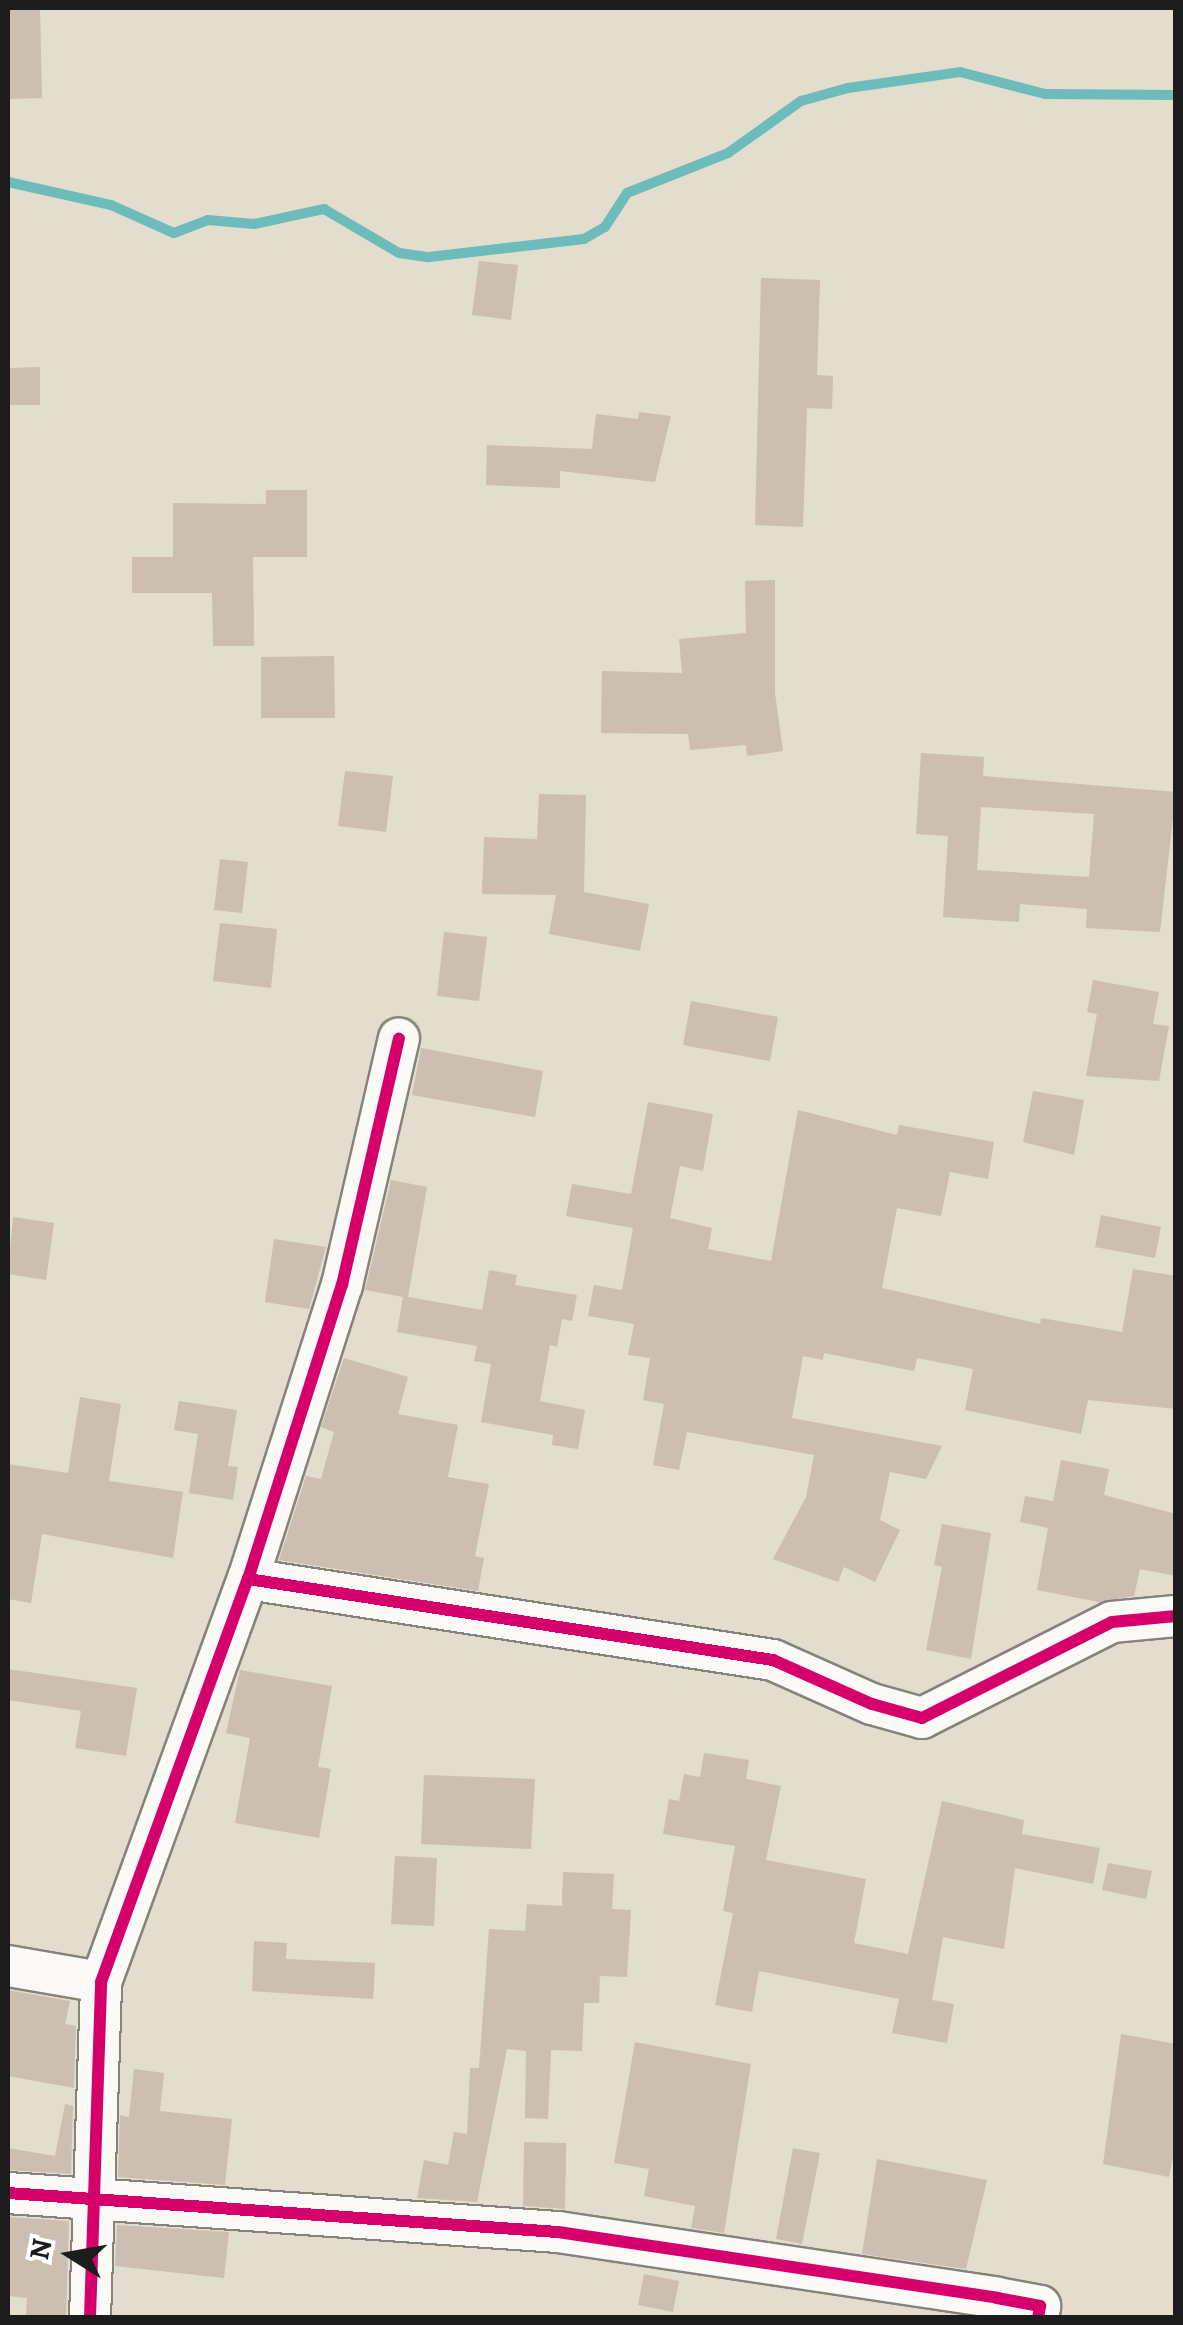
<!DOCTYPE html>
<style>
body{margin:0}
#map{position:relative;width:1183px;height:2325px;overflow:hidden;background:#e2ddcc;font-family:Alegreya,serif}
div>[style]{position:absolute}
.stream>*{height:10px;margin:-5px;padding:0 5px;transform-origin:5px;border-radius:5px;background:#6dbbbb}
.building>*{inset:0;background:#ccbeb0}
.roads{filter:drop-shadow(2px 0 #85837a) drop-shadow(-2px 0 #85837a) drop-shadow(0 2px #85837a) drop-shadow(0 -2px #85837a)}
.street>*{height:40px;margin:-20px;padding:0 20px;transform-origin:20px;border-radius:20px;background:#fbfaf7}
.cycleway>*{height:12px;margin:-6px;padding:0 6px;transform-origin:6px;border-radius:6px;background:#d6006c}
span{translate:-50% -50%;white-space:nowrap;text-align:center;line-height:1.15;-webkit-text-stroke:8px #fff;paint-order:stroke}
.frame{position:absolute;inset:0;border:10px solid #1c1c1c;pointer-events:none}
.north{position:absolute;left:20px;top:2205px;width:100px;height:100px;-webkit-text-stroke:8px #fff;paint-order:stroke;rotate:281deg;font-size:28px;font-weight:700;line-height:40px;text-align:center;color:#1c1c1c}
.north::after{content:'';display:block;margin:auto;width:35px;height:45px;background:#1c1c1c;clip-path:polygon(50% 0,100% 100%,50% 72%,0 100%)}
</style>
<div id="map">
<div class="stream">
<div style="left:8px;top:182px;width:106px;rotate:12.6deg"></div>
<div style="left:111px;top:205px;width:69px;rotate:24deg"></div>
<div style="left:174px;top:233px;width:36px;rotate:-21deg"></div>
<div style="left:208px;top:220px;width:46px;rotate:5deg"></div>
<div style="left:254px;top:224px;width:72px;rotate:-12.1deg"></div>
<div style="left:324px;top:209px;width:87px;rotate:30.4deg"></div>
<div style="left:399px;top:253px;width:30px;rotate:8deg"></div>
<div style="left:429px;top:257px;width:156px;rotate:-6.6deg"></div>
<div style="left:584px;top:239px;width:24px;rotate:-30deg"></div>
<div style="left:605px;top:227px;width:40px;rotate:-57.1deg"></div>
<div style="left:627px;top:193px;width:109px;rotate:-21.6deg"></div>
<div style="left:728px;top:153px;width:90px;rotate:-35.5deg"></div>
<div style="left:801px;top:101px;width:49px;rotate:-15.5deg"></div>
<div style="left:848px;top:88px;width:113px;rotate:-8.1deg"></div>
<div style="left:960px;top:72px;width:88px;rotate:14.5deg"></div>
<div style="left:1045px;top:94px;width:131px;rotate:0.4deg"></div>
</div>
<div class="building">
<div style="clip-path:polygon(8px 8px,40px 8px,42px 98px,9px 99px)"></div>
<div style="clip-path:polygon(479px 261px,518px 265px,511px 320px,472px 315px)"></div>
<div style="clip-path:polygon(761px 278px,820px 280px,817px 375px,833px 376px,832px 409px,807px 408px,803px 527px,755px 525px)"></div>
<div style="clip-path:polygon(40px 367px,40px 405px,8px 405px,8px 368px)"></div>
<div style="clip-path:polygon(639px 412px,671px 416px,655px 482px,560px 471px,560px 488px,486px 485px,487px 445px,592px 449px,596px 414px,638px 419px)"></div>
<div style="clip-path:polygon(266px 490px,307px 490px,307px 557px,253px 557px,254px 646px,213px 646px,212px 593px,132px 593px,132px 557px,173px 557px,173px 503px,266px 504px)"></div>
<div style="clip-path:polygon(775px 580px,775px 693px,783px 751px,747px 756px,746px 745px,690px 750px,688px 734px,601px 733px,602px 671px,682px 673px,679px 639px,746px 633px,745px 581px)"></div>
<div style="clip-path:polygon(334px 656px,335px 718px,261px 718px,261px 657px)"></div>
<div style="clip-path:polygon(evenodd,921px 753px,984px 757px,983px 776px,1176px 792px,1160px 932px,1086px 928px,1087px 909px,1020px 904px,1019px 922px,943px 917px,948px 836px,916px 834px,921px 753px,981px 807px,1094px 814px,1089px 877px,977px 870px,981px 807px)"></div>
<div style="clip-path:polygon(345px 771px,393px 776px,386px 832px,338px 826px)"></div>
<div style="clip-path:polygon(539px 794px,586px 795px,584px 892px,649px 904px,640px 951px,549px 934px,556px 895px,482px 894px,484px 837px,537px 839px)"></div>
<div style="clip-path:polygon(220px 859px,248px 862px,242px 913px,214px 910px)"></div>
<div style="clip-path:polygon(220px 923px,277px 929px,271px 988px,213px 981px)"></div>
<div style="clip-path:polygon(444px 932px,487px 937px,479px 1001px,437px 996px)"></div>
<div style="clip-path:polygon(1093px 980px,1159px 992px,1153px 1024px,1169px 1026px,1159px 1081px,1086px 1076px,1097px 1014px,1087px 1012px)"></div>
<div style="clip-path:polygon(691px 1001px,778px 1017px,770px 1061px,683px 1045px)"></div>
<div style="clip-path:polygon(421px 1048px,543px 1071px,535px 1117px,412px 1095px)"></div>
<div style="clip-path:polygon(1033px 1091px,1084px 1100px,1074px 1155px,1023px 1142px)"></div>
<div style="clip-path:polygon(648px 1102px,713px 1114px,703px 1171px,680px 1166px,670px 1218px,712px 1228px,708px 1249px,771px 1261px,798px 1110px,897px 1135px,899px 1125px,994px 1142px,988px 1179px,950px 1172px,941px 1216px,897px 1208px,882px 1288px,1040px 1324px,1041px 1318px,1122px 1332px,1133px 1269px,1176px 1276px,1176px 1409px,1088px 1400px,1081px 1434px,965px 1410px,973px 1369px,917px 1358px,914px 1371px,824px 1353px,823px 1360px,803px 1356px,792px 1418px,942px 1446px,926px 1479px,890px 1472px,880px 1520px,900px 1530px,875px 1582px,844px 1567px,838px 1582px,773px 1559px,806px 1497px,814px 1455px,687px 1432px,679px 1470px,653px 1465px,664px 1404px,643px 1400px,650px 1358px,628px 1355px,634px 1324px,588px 1316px,594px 1285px,622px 1290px,633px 1228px,566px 1216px,572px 1184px,631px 1194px)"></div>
<div style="clip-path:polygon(391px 1180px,427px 1187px,408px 1297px,482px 1310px,489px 1270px,517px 1275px,515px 1285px,577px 1295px,572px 1321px,562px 1319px,557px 1347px,550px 1345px,540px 1401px,585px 1410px,578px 1449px,552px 1445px,553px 1435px,481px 1422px,491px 1364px,474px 1361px,477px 1346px,397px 1332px,403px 1297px,365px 1290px)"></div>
<div style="clip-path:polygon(1101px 1215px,1161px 1227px,1155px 1258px,1095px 1247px)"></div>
<div style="clip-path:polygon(13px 1217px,54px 1223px,46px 1280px,8px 1274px)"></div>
<div style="clip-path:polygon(274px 1239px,326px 1247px,309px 1309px,265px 1302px)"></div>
<div style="clip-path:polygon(344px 1358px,408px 1377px,398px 1414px,458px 1425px,448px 1477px,489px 1484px,475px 1556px,484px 1558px,478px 1591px,279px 1560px,306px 1476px,321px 1479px,334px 1432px,321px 1427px)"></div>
<div style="clip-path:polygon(80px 1397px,121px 1404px,109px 1481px,183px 1492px,173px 1558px,42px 1534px,31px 1603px,8px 1599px,8px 1464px,68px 1473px)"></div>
<div style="clip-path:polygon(179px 1401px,237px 1410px,228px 1466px,238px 1467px,233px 1500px,189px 1493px,198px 1434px,174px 1430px)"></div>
<div style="clip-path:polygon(1061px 1460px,1109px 1469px,1104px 1495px,1176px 1514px,1176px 1576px,1140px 1569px,1134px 1596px,1099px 1602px,1037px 1590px,1048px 1528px,1020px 1522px,1025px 1496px,1053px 1501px)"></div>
<div style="clip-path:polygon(942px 1524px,991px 1533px,971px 1659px,926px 1650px,942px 1567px,934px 1565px)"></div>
<div style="clip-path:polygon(8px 1669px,137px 1688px,126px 1756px,75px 1748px,81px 1711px,8px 1700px)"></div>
<div style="clip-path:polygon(240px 1670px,332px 1686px,318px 1767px,331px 1769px,319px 1838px,235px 1823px,250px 1738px,226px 1733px)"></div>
<div style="clip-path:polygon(704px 1753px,749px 1760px,746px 1779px,781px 1786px,766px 1860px,866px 1879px,854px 1943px,908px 1954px,942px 1801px,1024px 1820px,1022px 1834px,1100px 1848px,1093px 1884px,1015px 1868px,1004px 1949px,943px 1937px,932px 2000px,954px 2004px,947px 2043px,892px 2033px,899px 1999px,759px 1971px,752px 2012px,715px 2005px,733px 1913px,723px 1911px,735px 1846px,663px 1834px,669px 1799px,679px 1801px,684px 1774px,700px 1777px)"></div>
<div style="clip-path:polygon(424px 1775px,535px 1779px,531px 1849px,421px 1844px)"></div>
<div style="clip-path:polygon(395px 1856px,437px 1858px,434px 1926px,391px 1924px)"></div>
<div style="clip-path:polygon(1108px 1863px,1152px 1871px,1146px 1899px,1102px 1890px)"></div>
<div style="clip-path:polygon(563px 1872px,614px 1874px,612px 1909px,631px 1910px,627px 1977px,600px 1976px,599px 2003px,584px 2003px,582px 2051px,551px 2050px,548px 2119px,525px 2118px,526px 2051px,507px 2049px,477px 2202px,417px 2198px,424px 2160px,448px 2165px,454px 2132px,467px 2134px,470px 2068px,479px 2068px,489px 1929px,525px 1931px,527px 1904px,562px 1906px)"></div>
<div style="clip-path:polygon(254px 1941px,287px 1943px,286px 1959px,375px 1963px,373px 1999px,252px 1991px)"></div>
<div style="clip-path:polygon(8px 1990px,70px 2001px,65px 2024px,76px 2026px,74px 2088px,8px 2076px)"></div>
<div style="clip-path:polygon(1121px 2034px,1176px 2044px,1176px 2142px,1169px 2177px,1103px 2164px)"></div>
<div style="clip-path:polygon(635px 2042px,751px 2064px,724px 2233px,691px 2228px,695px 2206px,644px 2196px,649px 2169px,614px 2163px)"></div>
<div style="clip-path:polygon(134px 2069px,164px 2073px,160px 2111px,232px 2119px,225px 2185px,118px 2177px,120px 2115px,129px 2117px)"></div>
<div style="clip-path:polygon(65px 2104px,73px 2106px,71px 2174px,8px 2170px,8px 2148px,55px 2156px)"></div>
<div style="clip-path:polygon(524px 2142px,566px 2143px,565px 2209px,523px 2206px)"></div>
<div style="clip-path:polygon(793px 2148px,820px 2153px,802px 2244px,776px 2239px)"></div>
<div style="clip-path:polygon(877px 2159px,987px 2180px,966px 2269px,862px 2254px)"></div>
<div style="clip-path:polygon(8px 2217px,69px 2221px,66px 2318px,26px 2316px,27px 2298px,8px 2296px)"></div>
<div style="clip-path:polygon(117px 2225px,229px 2232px,224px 2278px,115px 2266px)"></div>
<div style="clip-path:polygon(644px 2274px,679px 2281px,673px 2312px,638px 2305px)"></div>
</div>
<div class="roads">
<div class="street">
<div style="left:248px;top:1579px;width:531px;rotate:8.77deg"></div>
<div style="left:773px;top:1660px;width:108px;rotate:24deg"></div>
<div style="left:872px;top:1704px;width:52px;rotate:15.6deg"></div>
<div style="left:922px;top:1718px;width:213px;rotate:-26.8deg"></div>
<div style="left:1112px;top:1622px;width:64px;rotate:-5.4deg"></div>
<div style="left:8px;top:1966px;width:94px;rotate:9.8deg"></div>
<div style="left:8px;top:2193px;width:551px;rotate:4.06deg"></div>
<div style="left:558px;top:2232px;width:444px;rotate:8.5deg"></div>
<div style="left:997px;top:2298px;width:44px;rotate:10.5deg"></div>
<div style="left:1040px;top:2306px;width:12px;rotate:99deg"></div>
<div style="left:90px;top:2318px;width:336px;rotate:-88.1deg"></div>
<div style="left:101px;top:1982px;width:429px;rotate:-70deg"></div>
<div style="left:248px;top:1579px;width:309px;rotate:-72.3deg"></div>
<div style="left:342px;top:1285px;width:253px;rotate:-77deg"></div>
</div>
</div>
<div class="cycleway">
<div style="left:248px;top:1579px;width:531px;rotate:8.77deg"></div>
<div style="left:773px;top:1660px;width:108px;rotate:24deg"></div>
<div style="left:872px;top:1704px;width:52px;rotate:15.6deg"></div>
<div style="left:922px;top:1718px;width:213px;rotate:-26.8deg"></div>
<div style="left:1112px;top:1622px;width:64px;rotate:-5.4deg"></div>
<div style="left:8px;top:2193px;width:551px;rotate:4.06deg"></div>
<div style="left:558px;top:2232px;width:444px;rotate:8.5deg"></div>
<div style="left:997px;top:2298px;width:44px;rotate:10.5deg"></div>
<div style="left:1040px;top:2306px;width:12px;rotate:99deg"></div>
<div style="left:90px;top:2318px;width:336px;rotate:-88.1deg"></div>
<div style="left:101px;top:1982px;width:429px;rotate:-70deg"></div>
<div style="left:248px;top:1579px;width:309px;rotate:-72.3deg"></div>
<div style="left:342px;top:1285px;width:253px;rotate:-77deg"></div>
</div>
<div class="frame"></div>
<div class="north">N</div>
</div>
